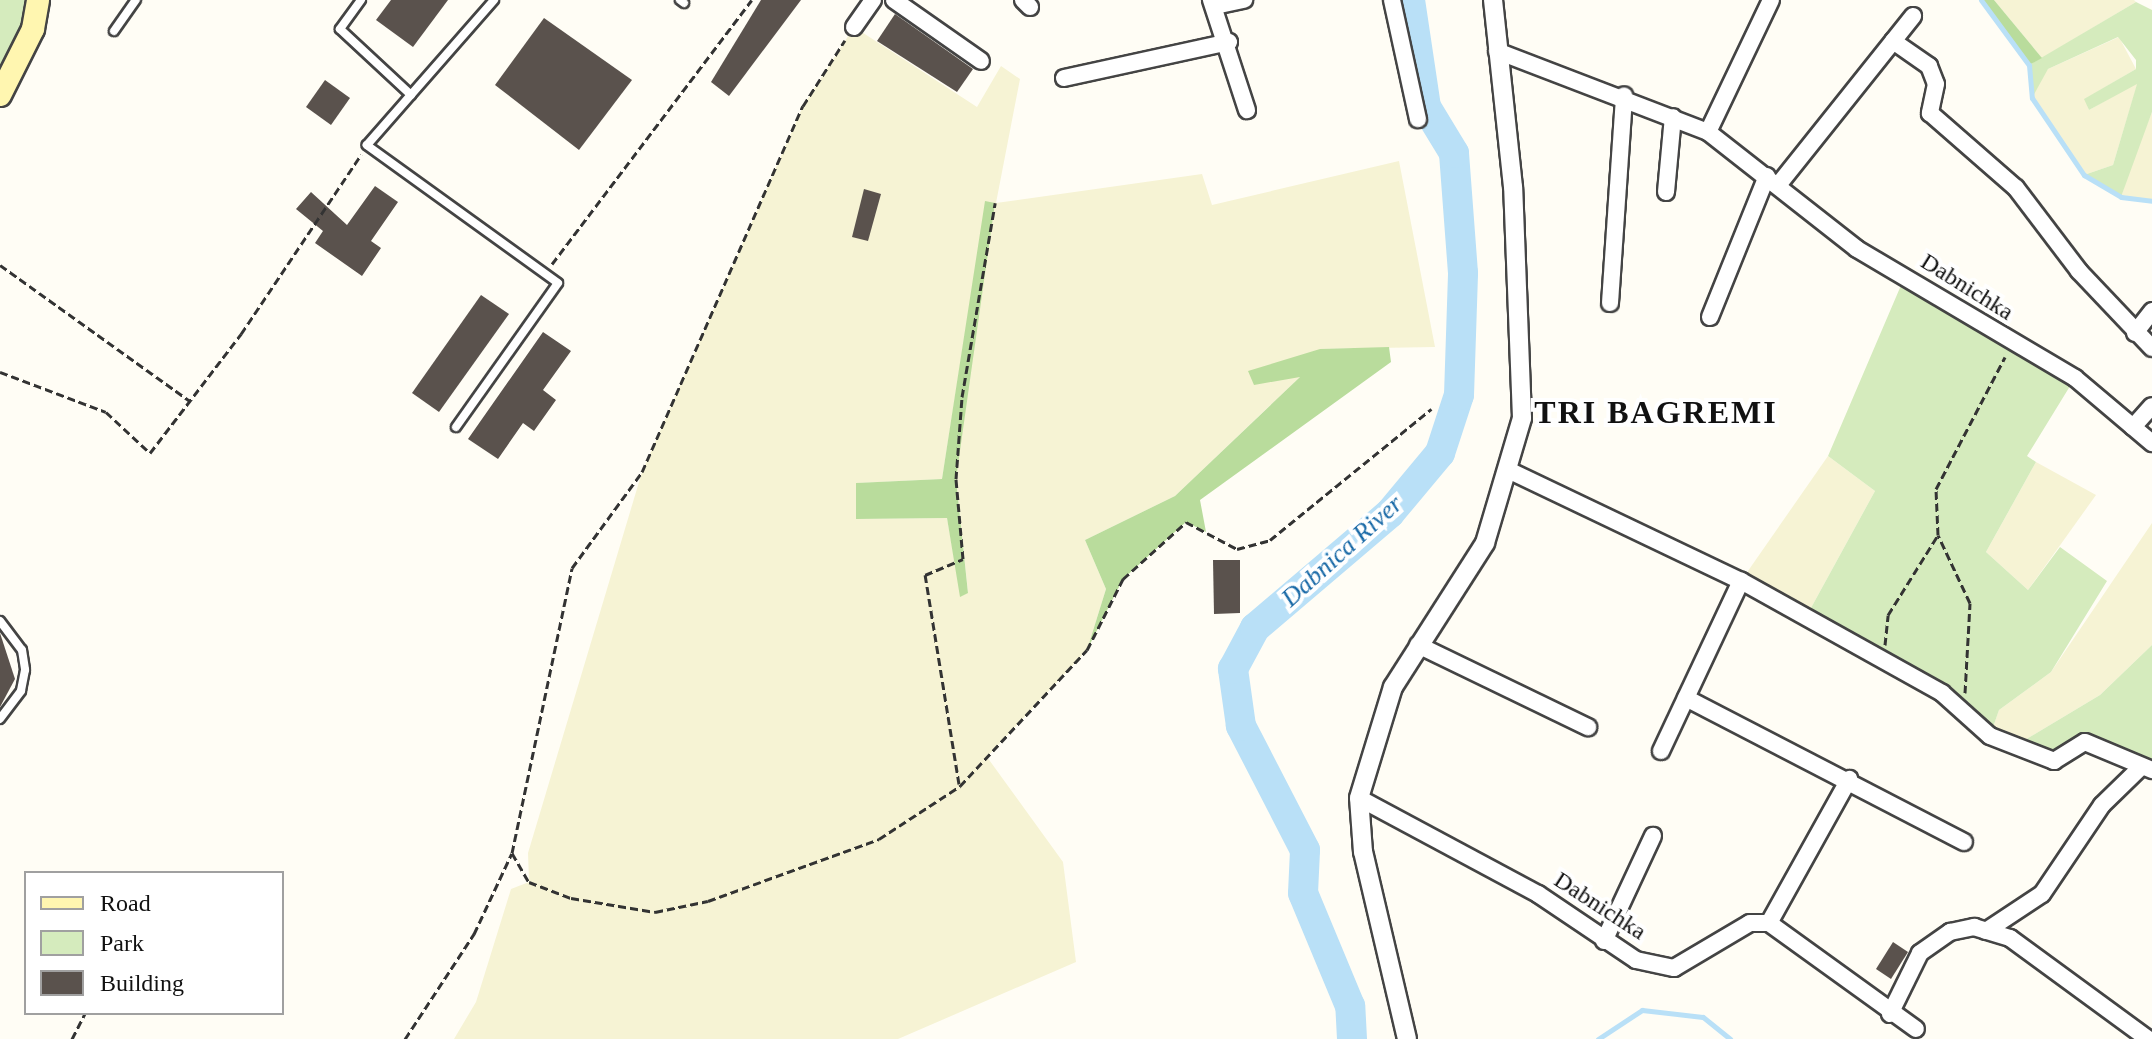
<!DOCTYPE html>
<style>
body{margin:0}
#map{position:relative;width:2152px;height:1039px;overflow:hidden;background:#fffdf5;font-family:"Times New Roman",serif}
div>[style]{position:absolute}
.farmland>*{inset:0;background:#f6f3d4}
.green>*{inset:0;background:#d5ebbd}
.forest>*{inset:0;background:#b9dc9c}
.stream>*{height:5px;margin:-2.5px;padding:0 2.5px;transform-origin:2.5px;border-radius:2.5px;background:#b9e0f7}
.river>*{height:30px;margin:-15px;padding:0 15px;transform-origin:15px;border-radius:15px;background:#b9e0f7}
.building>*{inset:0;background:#5a524d}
.path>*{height:3px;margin-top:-1.5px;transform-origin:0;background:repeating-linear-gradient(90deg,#333 0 8px,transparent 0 12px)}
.roads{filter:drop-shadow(2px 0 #444) drop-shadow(-2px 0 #444) drop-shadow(0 2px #444) drop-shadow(0 -2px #444)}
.service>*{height:8px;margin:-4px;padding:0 4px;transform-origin:4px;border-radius:4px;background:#fff}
.minor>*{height:16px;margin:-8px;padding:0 8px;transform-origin:8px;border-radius:8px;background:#fff}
.tertiary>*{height:18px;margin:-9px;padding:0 9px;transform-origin:9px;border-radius:9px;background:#fff}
.secondary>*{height:22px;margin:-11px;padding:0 11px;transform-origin:11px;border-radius:11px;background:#fff6b0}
span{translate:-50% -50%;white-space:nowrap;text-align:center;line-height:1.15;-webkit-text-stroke:8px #fff;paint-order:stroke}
.street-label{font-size:24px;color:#111}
.water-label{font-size:26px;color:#1768a6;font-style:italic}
.district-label{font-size:32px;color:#111;font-weight:700;letter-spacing:2px}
.legend{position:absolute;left:24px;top:871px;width:260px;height:144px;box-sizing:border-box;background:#fff;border:2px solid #a0a0a0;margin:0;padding:10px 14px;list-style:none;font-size:24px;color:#111}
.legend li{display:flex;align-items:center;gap:16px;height:40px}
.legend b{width:40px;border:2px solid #a0a0a0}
</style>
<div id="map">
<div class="farmland">
<div style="clip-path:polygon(1994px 0,2134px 0,2136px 2px,2042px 58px)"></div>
<div style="clip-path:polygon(evenodd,854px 27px,977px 107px,1001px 66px,1020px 79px,996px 203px,1202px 174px,1212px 205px,1399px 161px,1435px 347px,1320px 349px,1301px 376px,1175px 496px,1085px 540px,1106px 589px,1087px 650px,987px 757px,1063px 862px,1076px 962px,898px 1039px,454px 1039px,476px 1002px,511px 889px,529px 882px,528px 853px,642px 472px,803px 106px,854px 27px,986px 201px,956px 479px,968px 592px,961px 596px,947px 518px,856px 519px,857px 483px,942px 479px,986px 201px)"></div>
<div style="clip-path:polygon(2119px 37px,2136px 69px,2085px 99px,2089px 110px,2138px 82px,2113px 165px,2084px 175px,2032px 98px,2034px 84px,2048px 69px)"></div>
<div style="clip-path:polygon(2152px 112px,2152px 201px,2121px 197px,2134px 156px)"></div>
<div style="clip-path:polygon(1828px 456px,1875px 491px,1806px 617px,1741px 581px)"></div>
<div style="clip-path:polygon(2036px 462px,2096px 495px,2028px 590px,1986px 552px)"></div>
<div style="clip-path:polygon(2152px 523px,2152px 645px,2100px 695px,2015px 746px,1990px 736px,1999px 710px,2051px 672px)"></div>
</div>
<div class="green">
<div style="clip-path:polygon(0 0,38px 0,0 95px)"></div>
<div style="clip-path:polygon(2136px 2px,2152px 10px,2152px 112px,2121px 197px,2084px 175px,2113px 165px,2137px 84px,2089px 110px,2084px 99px,2136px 69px,2136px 60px,2118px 37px,2048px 69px,2032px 98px,2029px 65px)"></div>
<div style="clip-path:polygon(1905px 276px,2075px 378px,2027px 456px,2036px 462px,1986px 552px,2028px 590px,2060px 547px,2107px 581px,2051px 672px,1999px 710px,1990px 736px,1942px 693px,1806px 617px,1875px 491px,1828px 456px)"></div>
<div style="clip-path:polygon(2152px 645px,2152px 760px,2140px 768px,2085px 742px,2054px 761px,2015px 746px,2100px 695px)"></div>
</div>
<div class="forest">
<div style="clip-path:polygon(1981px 0,1994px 0,2042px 58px,2029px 65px)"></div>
<div style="clip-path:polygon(985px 201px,995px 203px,956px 479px,968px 593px,960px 597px,947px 518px,856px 519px,856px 483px,942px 479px)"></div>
<div style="clip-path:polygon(1389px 347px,1391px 362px,1200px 500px,1206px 532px,1186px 522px,1123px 579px,1087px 650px,1106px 589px,1085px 540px,1175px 496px,1300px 377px,1254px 385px,1248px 371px,1320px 349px)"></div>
</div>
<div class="stream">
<div style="left:1981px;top:0;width:81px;rotate:53.6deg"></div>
<div style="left:2029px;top:65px;width:33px;rotate:85deg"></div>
<div style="left:2032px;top:98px;width:93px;rotate:56deg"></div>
<div style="left:2084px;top:175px;width:43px;rotate:30.7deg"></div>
<div style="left:2121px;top:197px;width:31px;rotate:7deg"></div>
<div style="left:1598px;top:1039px;width:53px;rotate:-33.4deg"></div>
<div style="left:1642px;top:1010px;width:61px;rotate:6.5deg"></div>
<div style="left:1703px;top:1017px;width:35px;rotate:39deg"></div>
</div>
<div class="river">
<div style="left:1352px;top:1039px;width:33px;rotate:-93deg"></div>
<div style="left:1350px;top:1006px;width:122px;rotate:-112.6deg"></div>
<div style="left:1303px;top:893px;width:43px;rotate:-87.3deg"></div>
<div style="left:1305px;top:850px;width:140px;rotate:-117.3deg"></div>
<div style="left:1241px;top:726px;width:58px;rotate:-98deg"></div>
<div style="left:1233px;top:669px;width:47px;rotate:-61.8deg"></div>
<div style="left:1255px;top:628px;width:177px;rotate:-40.4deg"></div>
<div style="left:1390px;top:513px;width:78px;rotate:-50.2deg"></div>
<div style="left:1440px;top:453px;width:61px;rotate:-71.9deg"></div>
<div style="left:1459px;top:395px;width:122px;rotate:-88.1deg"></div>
<div style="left:1463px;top:273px;width:120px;rotate:-94.3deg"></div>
<div style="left:1454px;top:153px;width:54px;rotate:-121.3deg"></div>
<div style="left:1426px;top:107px;width:108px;rotate:-98.5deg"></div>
</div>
<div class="building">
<div style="clip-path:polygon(391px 0,448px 0,413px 47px,376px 20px)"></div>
<div style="clip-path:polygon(761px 0,801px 0,729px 96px,711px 82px)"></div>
<div style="clip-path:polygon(895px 14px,973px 69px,957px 92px,877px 41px)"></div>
<div style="clip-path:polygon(544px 18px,632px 80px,579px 150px,495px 85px)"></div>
<div style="clip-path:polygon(325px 80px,350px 98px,331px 125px,306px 107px)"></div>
<div style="clip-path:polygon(375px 186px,398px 202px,371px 241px,381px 248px,362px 276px,315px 243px,323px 231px,296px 209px,311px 192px,347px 225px)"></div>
<div style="clip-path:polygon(864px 189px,881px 194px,868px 241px,852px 237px)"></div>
<div style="clip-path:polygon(481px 295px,509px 314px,439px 412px,412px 393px)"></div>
<div style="clip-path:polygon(543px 332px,571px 351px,543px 390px,556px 400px,534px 431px,523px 423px,498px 459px,468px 439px)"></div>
<div style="clip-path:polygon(1213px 560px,1240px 560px,1240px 613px,1214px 614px)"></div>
<div style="clip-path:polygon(0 633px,15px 679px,0 707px)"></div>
<div style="clip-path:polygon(1893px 942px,1908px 952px,1891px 979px,1876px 969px)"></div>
</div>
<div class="path">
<div style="left:552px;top:264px;width:331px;rotate:-52.9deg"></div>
<div style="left:0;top:265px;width:234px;rotate:35.6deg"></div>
<div style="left:0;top:372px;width:113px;rotate:20.7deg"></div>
<div style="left:106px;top:412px;width:60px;rotate:43deg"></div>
<div style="left:150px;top:453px;width:150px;rotate:-52.6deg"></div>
<div style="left:241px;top:334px;width:216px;rotate:-56.2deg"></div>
<div style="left:1885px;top:645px;width:30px;rotate:-84deg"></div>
<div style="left:1888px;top:615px;width:94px;rotate:-58deg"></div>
<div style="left:1965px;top:693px;width:90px;rotate:-86.8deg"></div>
<div style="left:1970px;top:603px;width:75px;rotate:-115.2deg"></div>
<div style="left:1938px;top:535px;width:46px;rotate:-92.5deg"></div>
<div style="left:1936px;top:489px;width:149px;rotate:-62.4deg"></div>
<div style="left:959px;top:784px;width:212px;rotate:-99.2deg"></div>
<div style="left:925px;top:575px;width:41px;rotate:-22.8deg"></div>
<div style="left:963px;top:559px;width:80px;rotate:-95deg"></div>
<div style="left:956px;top:479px;width:82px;rotate:-85.8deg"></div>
<div style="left:962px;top:397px;width:197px;rotate:-80.3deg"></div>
<div style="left:512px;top:853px;width:34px;rotate:60deg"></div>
<div style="left:529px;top:882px;width:45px;rotate:20.9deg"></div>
<div style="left:571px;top:898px;width:85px;rotate:9.5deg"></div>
<div style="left:655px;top:912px;width:54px;rotate:-11.7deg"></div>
<div style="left:708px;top:901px;width:182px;rotate:-19.9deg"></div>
<div style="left:879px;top:839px;width:97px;rotate:-33.2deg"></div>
<div style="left:960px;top:786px;width:186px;rotate:-47deg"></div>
<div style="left:1087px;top:650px;width:80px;rotate:-63.1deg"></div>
<div style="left:1123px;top:579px;width:85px;rotate:-42.1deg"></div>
<div style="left:1186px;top:522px;width:58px;rotate:27.9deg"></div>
<div style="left:1237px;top:549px;width:34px;rotate:-15deg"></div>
<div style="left:1270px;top:540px;width:208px;rotate:-39.1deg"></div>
<div style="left:72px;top:1039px;width:29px;rotate:-63deg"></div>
<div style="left:405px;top:1039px;width:126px;rotate:-56.7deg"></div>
<div style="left:474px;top:934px;width:89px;rotate:-64.9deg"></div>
<div style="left:512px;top:853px;width:291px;rotate:-78.1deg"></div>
<div style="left:572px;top:568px;width:119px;rotate:-53.9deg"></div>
<div style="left:642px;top:472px;width:400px;rotate:-66.3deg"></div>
<div style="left:803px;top:106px;width:78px;rotate:-57.5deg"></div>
</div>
<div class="roads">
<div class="service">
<div style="left:361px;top:0;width:36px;rotate:126deg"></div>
<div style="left:340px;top:29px;width:97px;rotate:42.9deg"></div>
<div style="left:680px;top:0;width:5px;rotate:37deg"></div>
<div style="left:114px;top:31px;width:38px;rotate:-55deg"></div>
<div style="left:456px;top:427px;width:176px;rotate:-54.7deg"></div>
<div style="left:558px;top:283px;width:236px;rotate:-144.2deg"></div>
<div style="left:367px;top:145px;width:193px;rotate:-48.8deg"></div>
<div style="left:0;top:621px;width:36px;rotate:53deg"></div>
<div style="left:22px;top:650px;width:20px;rotate:81deg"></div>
<div style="left:25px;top:670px;width:21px;rotate:101deg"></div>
<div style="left:21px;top:691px;width:35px;rotate:127deg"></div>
</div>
<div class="minor">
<div style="left:894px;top:0;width:106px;rotate:35deg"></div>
<div style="left:1023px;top:0;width:10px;rotate:45deg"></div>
<div style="left:1211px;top:0;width:116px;rotate:71.9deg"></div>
<div style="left:1392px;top:0;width:122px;rotate:77.7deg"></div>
<div style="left:1215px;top:6px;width:30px;rotate:-12deg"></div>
<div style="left:854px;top:27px;width:33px;rotate:-55deg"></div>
<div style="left:1893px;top:41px;width:44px;rotate:34.8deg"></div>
<div style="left:1929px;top:66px;width:19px;rotate:69deg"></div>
<div style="left:1936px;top:84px;width:30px;rotate:102deg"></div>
<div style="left:1930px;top:113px;width:114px;rotate:41.1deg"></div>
<div style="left:2016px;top:188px;width:104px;rotate:52.8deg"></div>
<div style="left:2079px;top:271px;width:106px;rotate:46.5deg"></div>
<div style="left:1497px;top:51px;width:226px;rotate:21deg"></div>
<div style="left:1708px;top:132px;width:189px;rotate:38.1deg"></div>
<div style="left:1857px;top:249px;width:253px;rotate:30.6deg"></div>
<div style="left:2075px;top:378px;width:101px;rotate:40.2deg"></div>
<div style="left:1064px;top:78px;width:169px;rotate:-12.3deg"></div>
<div style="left:1708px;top:132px;width:146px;rotate:-64.5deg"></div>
<div style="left:1779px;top:184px;width:215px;rotate:-51.4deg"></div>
<div style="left:1666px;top:192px;width:75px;rotate:-84.7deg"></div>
<div style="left:1610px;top:303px;width:208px;rotate:-86.1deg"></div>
<div style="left:1710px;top:317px;width:152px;rotate:-68deg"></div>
<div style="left:2135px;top:333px;width:28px;rotate:-52deg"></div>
<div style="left:2133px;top:427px;width:28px;rotate:-48deg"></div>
<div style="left:1508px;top:470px;width:258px;rotate:25.5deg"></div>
<div style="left:1741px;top:581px;width:230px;rotate:29.1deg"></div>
<div style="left:1942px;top:693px;width:64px;rotate:41.9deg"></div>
<div style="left:1990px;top:736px;width:69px;rotate:21.3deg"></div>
<div style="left:2054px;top:761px;width:36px;rotate:-32deg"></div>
<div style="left:2085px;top:742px;width:73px;rotate:22.7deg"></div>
<div style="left:1418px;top:645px;width:189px;rotate:25.8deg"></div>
<div style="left:1686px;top:698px;width:313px;rotate:27.4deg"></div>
<div style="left:1661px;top:751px;width:188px;rotate:-64.8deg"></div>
<div style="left:1359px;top:798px;width:203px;rotate:28.2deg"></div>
<div style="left:1538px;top:894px;width:118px;rotate:34deg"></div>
<div style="left:1636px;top:960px;width:39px;rotate:12deg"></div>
<div style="left:1674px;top:968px;width:88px;rotate:-30.6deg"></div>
<div style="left:1750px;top:923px;width:19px"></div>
<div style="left:1769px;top:923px;width:181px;rotate:35.8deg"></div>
<div style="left:1769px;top:923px;width:165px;rotate:-60.9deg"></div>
<div style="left:1986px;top:931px;width:67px;rotate:-33.5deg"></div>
<div style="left:2042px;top:894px;width:107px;rotate:-56deg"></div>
<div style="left:2102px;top:805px;width:53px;rotate:-44.2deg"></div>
<div style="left:1604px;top:941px;width:116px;rotate:-65deg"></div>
<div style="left:1890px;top:1014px;width:68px;rotate:-63.8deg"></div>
<div style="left:1920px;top:953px;width:37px;rotate:-35deg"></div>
<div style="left:1950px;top:932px;width:25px;rotate:-12deg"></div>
<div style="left:1974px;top:927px;width:38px;rotate:17deg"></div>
<div style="left:2010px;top:938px;width:171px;rotate:36.2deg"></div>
</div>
<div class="tertiary">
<div style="left:1407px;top:1039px;width:192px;rotate:-103.2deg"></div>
<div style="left:1363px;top:852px;width:54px;rotate:-94.2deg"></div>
<div style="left:1359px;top:798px;width:116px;rotate:-73deg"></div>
<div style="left:1393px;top:687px;width:171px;rotate:-57.4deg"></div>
<div style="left:1485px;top:543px;width:130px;rotate:-73.5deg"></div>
<div style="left:1522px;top:418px;width:231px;rotate:-92.2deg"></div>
<div style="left:1513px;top:187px;width:188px;rotate:-96.1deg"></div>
</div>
<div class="secondary">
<div style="left:0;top:95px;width:74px;rotate:-63.4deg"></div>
<div style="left:33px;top:29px;width:29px;rotate:-80deg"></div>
</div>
</div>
<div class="street-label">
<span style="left:1967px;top:287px;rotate:32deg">Dabnichka</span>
<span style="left:1600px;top:906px;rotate:33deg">Dabnichka</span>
</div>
<div class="water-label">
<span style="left:1342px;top:551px;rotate:-42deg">Dabnica River</span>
</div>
<div class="district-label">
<span style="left:1656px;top:412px">TRI BAGREMI</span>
</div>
<ul class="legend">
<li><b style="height:10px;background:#fff6b0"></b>Road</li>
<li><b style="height:22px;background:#d5ebbd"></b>Park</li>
<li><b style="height:22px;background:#5a524d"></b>Building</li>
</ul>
</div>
